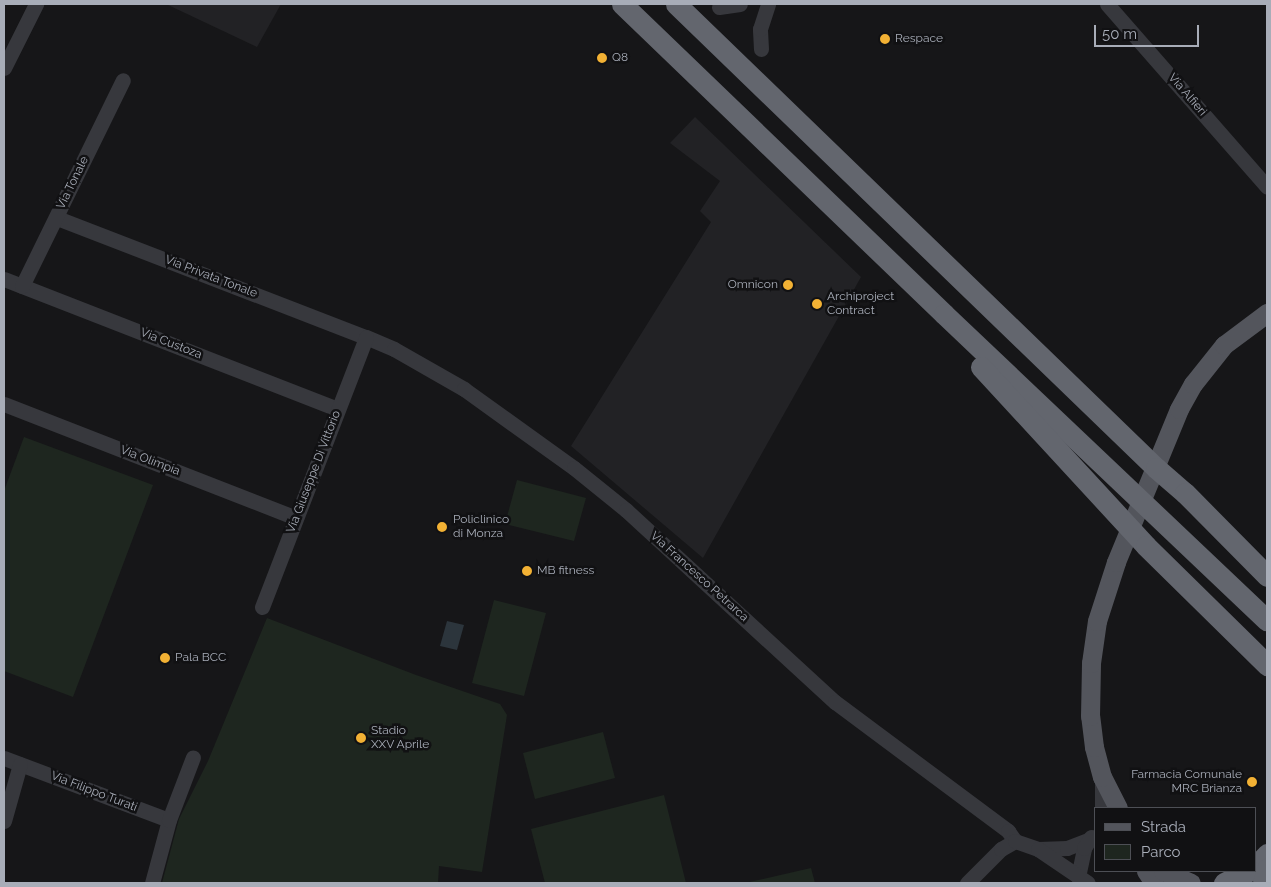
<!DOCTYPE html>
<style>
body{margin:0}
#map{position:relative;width:1271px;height:887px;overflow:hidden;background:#161618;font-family:Raleway,sans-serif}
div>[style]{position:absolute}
.built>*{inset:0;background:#222225}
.green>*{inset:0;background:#1e261f}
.water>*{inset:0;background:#2c353c}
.minor>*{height:15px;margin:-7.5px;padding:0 7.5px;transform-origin:7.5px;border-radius:7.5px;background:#37383d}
.major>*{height:19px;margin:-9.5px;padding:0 9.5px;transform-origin:9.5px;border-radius:9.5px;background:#53555c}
.highway>*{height:21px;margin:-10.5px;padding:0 10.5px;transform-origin:10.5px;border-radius:10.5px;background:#63666e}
.dots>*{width:14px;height:14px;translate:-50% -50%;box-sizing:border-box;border:2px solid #111113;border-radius:50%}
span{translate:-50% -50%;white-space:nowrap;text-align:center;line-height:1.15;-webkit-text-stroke:5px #111113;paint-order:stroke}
.poi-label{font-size:12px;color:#a8adb8}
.left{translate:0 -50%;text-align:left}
.right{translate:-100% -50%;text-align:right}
.street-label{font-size:12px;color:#a8adb8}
.frame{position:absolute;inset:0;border:5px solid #a8adb8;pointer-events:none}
.legend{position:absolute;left:1094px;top:807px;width:162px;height:65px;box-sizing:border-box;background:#111113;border:1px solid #4d4f55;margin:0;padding:6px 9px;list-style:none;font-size:15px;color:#a8adb8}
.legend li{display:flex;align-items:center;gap:10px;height:25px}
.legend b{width:25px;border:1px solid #4d4f55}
.scale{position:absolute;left:1094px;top:25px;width:105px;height:22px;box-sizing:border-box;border:2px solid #a8adb8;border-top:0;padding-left:6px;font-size:15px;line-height:18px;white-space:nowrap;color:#a8adb8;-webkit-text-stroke:4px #111113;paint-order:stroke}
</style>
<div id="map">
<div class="built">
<div style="clip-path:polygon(166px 4px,281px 4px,257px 47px)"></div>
<div style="clip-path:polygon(695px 117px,861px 277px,703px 558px,571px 446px,711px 222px,700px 211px,720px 181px,670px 143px)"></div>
</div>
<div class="green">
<div style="clip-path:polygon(24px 437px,153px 485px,73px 697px,4px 671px,4px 491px)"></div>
<div style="clip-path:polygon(517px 480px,586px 498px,574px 541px,505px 524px)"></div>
<div style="clip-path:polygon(494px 600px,546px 613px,524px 696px,472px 683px)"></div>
<div style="clip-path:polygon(267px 618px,416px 675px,500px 704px,507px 715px,482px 872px,439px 866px,438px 883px,162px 883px,179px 819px,208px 761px)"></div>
<div style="clip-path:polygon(603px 732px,615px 778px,535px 799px,523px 753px)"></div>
<div style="clip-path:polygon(664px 795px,686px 883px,545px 883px,531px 829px)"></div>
<div style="clip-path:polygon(811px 868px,815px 883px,745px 883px)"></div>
</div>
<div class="water">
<div style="clip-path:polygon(447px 621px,464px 625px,457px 650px,440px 646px)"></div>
</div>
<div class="minor">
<div style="left:1107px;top:4px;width:243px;rotate:48.8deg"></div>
<div style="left:719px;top:7px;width:21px;rotate:-8deg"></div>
<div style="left:761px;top:49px;width:20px;rotate:-93deg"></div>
<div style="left:760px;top:29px;width:26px;rotate:-72deg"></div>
<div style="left:4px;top:68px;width:72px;rotate:-63.4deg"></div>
<div style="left:57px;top:218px;width:331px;rotate:21.1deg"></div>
<div style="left:366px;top:337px;width:30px;rotate:23deg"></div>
<div style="left:394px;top:349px;width:81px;rotate:29.7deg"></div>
<div style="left:464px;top:389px;width:135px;rotate:35.7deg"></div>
<div style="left:574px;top:468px;width:67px;rotate:38.9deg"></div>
<div style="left:626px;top:510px;width:284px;rotate:42.6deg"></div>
<div style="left:835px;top:702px;width:216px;rotate:36.7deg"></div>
<div style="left:1008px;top:831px;width:12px;rotate:55deg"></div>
<div style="left:4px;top:279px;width:358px;rotate:21.3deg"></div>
<div style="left:22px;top:286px;width:229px;rotate:-63.9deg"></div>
<div style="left:4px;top:404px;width:313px;rotate:21.3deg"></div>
<div style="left:262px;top:607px;width:289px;rotate:-68.9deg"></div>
<div style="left:4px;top:758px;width:176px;rotate:20.6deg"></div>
<div style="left:1102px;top:808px;width:27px;rotate:-90deg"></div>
<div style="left:4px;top:821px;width:59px;rotate:-74.3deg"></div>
<div style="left:1038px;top:849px;width:29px;rotate:-2deg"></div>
<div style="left:1067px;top:848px;width:30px;rotate:-21deg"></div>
<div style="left:1078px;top:877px;width:30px;rotate:-78deg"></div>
<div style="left:1084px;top:848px;width:13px;rotate:-58deg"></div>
<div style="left:152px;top:883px;width:65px;rotate:-74.9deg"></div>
<div style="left:169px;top:820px;width:67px;rotate:-69.1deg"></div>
<div style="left:967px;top:883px;width:48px;rotate:-45deg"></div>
<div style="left:1001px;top:849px;width:16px;rotate:-30deg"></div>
<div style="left:1015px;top:841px;width:24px;rotate:19deg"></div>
<div style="left:1038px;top:849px;width:60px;rotate:34.2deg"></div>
</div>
<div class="major">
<div style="left:1118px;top:808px;width:35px;rotate:-117deg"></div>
<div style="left:1102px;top:777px;width:31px;rotate:-105deg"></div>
<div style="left:1094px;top:747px;width:31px;rotate:-97deg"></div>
<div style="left:1090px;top:716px;width:53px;rotate:-88.9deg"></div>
<div style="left:1091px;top:663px;width:42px;rotate:-81.9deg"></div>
<div style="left:1097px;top:621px;width:62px;rotate:-72.1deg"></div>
<div style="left:1116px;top:562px;width:165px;rotate:-67.6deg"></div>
<div style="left:1179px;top:409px;width:29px;rotate:-61deg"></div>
<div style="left:1193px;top:384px;width:50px;rotate:-51.5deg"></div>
<div style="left:1224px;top:345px;width:54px;rotate:-36.7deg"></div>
<div style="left:1146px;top:871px;width:14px;rotate:56deg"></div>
<div style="left:1163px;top:871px;width:30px;rotate:23deg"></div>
</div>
<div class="highway">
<div style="left:622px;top:4px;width:447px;rotate:43.9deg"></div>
<div style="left:944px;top:314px;width:445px;rotate:43.5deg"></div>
<div style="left:676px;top:4px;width:668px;rotate:44.03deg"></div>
<div style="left:1156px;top:468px;width:38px;rotate:41deg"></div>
<div style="left:1185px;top:493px;width:117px;rotate:45.3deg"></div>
<div style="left:981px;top:367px;width:243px;rotate:47.3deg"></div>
<div style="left:1146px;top:546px;width:170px;rotate:44.5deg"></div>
<div style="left:1255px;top:867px;width:18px;rotate:-47deg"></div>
<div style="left:1224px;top:883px;width:28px;rotate:-26deg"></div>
<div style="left:1263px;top:883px;width:15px;rotate:-74deg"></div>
</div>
<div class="dots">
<div style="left:885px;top:39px;background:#f2b134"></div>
<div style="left:602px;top:58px;background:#f2b134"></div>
<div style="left:788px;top:285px;background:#f2b134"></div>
<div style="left:817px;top:304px;background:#f2b134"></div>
<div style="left:442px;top:527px;background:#f2b134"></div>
<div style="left:527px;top:571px;background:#f2b134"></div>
<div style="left:165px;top:658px;background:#f2b134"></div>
<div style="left:361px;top:738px;background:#f2b134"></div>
<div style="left:1252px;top:782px;background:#f2b134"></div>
</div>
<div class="poi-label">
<span class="left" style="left:895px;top:39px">Respace</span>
<span class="left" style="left:612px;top:58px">Q8</span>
<span class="right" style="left:778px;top:285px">Omnicon</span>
<span class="left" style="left:827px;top:304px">Archiproject<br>Contract</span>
<span class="left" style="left:453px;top:527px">Policlinico<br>di Monza</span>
<span class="left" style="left:537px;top:571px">MB fitness</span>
<span class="left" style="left:175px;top:658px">Pala BCC</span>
<span class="left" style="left:371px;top:738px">Stadio<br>XXV Aprile</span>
<span class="right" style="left:1242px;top:782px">Farmacia Comunale<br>MRC Brianza</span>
</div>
<div class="street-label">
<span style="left:1187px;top:95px;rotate:49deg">Via Alfieri</span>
<span style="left:73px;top:183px;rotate:-64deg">Via Tonale</span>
<span style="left:211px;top:277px;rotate:21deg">Via Privata Tonale</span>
<span style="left:171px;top:344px;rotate:21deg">Via Custoza</span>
<span style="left:150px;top:461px;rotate:21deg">Via Olimpia</span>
<span style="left:314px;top:472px;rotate:-69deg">Via Giuseppe Di Vittorio</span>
<span style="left:699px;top:577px;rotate:42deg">Via Francesco Petrarca</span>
<span style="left:94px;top:792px;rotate:21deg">Via Filippo Turati</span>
</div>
<div class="frame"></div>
<ul class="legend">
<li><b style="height:6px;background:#53555c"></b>Strada</li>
<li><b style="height:14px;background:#1e261f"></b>Parco</li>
</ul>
<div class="scale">50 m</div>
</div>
